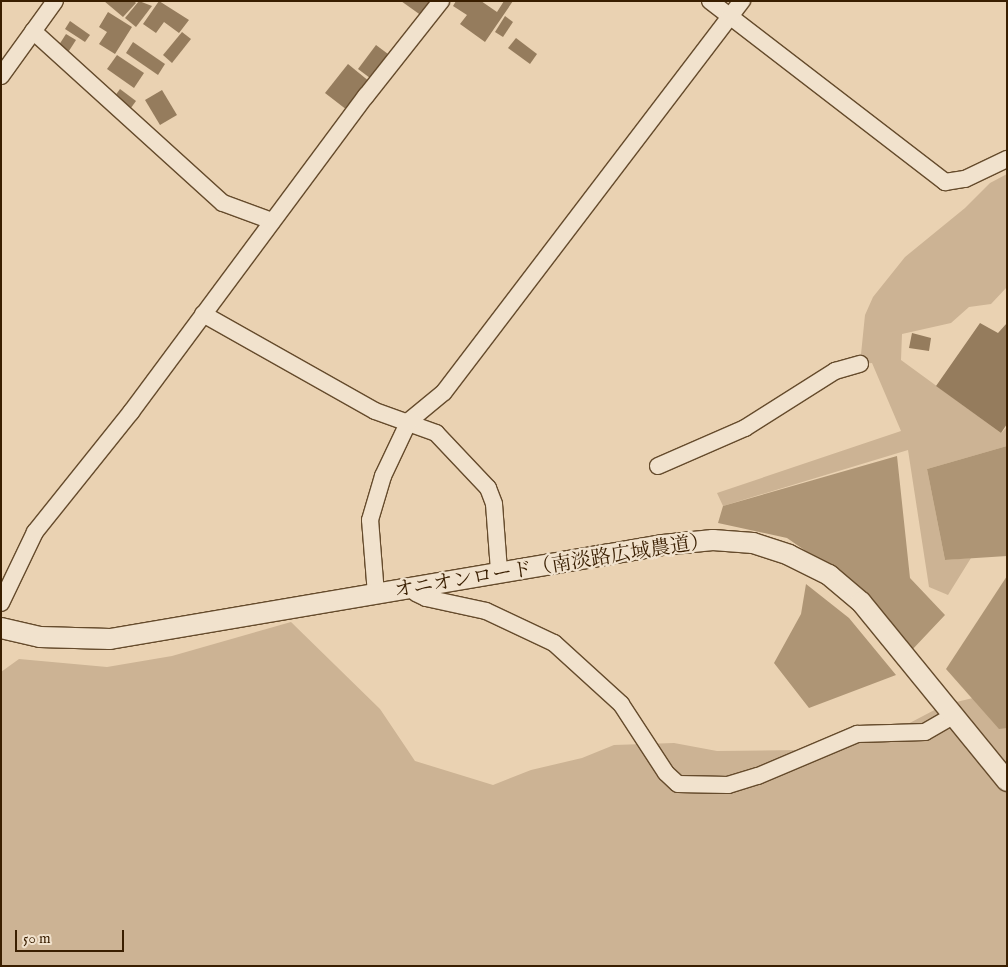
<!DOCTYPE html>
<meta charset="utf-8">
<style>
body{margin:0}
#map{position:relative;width:1008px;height:967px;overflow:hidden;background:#ead2b2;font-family:"IM FELL English","Noto Serif JP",serif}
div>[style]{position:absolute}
.green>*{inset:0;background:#ccb394}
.water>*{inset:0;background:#ae9575}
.building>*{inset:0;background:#957c5d}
.roads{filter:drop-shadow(1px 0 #654b2c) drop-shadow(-1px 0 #654b2c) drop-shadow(0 1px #654b2c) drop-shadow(0 -1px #654b2c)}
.minor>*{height:16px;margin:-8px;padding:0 8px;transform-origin:8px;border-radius:8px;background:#f1e2cd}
.tertiary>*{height:20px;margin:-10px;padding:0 10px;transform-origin:10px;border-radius:10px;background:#f1e2cd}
span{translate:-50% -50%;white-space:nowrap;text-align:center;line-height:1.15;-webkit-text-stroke:4.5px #f1e2cd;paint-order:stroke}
.street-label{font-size:20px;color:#391e00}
.frame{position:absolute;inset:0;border:2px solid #391e00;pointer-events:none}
.scale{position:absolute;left:15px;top:930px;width:109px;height:22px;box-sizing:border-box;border:2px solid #391e00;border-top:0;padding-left:6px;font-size:15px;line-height:18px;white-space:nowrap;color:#391e00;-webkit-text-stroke:4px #f1e2cd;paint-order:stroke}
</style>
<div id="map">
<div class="green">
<div style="clip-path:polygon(1007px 174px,1007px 287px,991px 304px,969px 307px,951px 323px,902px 334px,901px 360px,1001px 433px,1007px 427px,1007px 446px,927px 469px,945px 560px,971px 558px,948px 595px,929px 587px,908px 450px,723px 506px,717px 493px,901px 431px,872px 363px,860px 364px,865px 315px,873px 297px,905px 257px,965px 208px,990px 183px)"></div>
<div style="clip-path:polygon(291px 622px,380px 709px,415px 761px,493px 785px,531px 770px,582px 758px,614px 745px,674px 743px,717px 751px,800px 750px,902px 727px,944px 705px,973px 698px,1007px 710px,1007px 966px,1px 966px,1px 672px,19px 659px,107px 667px,172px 656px)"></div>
</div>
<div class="water">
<div style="clip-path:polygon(1007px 446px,1007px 556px,945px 560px,927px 469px)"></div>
<div style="clip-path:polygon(897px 456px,910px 578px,945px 615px,911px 651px,869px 595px,787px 538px,718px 523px,723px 506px)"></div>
<div style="clip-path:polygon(1007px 576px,1007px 728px,999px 729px,946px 669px)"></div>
<div style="clip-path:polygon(806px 584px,849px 618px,896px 675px,809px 708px,774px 663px,801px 614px)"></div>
</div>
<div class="building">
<div style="clip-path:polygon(104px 1px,134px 1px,136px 3px,123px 17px)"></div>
<div style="clip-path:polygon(139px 1px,152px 6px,136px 27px,125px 18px)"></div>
<div style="clip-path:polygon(159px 1px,189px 20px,179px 33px,164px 22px,156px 33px,143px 24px)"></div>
<div style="clip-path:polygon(401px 1px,433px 1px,422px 16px)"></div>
<div style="clip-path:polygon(456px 1px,481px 1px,497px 12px,504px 1px,513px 1px,485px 42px,460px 24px,467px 15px,453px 6px)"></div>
<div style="clip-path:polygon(108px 12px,132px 27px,115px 54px,99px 44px,107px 32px,99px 27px)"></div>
<div style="clip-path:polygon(505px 16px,513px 22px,503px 37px,495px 32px)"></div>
<div style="clip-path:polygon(70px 21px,90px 35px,85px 42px,65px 29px)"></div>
<div style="clip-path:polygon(182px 32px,191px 39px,172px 63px,163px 55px)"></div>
<div style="clip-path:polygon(66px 34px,76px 40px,67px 54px,57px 48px)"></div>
<div style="clip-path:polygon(516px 38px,537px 54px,530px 64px,508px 48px)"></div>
<div style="clip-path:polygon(133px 42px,165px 64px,158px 75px,126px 53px)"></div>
<div style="clip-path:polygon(376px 45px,388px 54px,370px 78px,358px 69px)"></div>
<div style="clip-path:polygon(117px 55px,144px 73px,134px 88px,107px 69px)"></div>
<div style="clip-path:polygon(348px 64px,370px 82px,347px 110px,325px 93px)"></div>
<div style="clip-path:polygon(120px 89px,136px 101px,128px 112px,112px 100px)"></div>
<div style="clip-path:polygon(162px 90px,177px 115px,160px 125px,145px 100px)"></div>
<div style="clip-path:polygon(980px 323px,998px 333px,1007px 323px,1007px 424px,1001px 433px,936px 386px)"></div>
<div style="clip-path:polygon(912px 333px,931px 338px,929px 351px,909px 348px)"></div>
</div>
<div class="roads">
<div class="minor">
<div style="left:710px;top:1px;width:297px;rotate:37.6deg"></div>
<div style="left:945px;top:182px;width:20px;rotate:-9deg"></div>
<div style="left:965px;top:179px;width:47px;rotate:-25.5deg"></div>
<div style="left:33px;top:31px;width:256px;rotate:42.2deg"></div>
<div style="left:223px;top:203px;width:52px;rotate:20.2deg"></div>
<div style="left:1px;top:76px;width:92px;rotate:-54.2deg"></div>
<div style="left:203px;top:314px;width:197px;rotate:29.4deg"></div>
<div style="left:375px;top:411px;width:65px;rotate:19.8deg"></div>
<div style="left:436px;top:433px;width:76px;rotate:46.6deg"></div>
<div style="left:488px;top:488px;width:17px;rotate:69deg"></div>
<div style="left:494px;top:504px;width:67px;rotate:85.7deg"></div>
<div style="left:658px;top:466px;width:95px;rotate:-23.6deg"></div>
<div style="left:745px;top:428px;width:107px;rotate:-32.3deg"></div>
<div style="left:835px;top:371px;width:26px;rotate:-16deg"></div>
<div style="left:414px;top:587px;width:6px;rotate:72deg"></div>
<div style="left:416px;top:593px;width:11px;rotate:27deg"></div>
<div style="left:426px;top:598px;width:61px;rotate:12.2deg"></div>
<div style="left:486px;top:611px;width:75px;rotate:25.2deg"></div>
<div style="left:554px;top:643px;width:91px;rotate:42.3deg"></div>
<div style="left:621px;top:704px;width:82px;rotate:56.9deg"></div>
<div style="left:666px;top:773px;width:16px;rotate:43deg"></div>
<div style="left:678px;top:784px;width:50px;rotate:1.1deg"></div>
<div style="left:728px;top:785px;width:31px;rotate:-17deg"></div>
<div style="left:758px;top:776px;width:108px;rotate:-23deg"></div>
<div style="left:857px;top:734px;width:68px;rotate:-1.7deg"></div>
<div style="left:925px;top:732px;width:34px;rotate:-30deg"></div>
<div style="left:376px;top:594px;width:74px;rotate:-94.6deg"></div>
<div style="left:370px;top:520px;width:46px;rotate:-73.5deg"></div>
<div style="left:383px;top:476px;width:61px;rotate:-64.7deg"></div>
<div style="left:409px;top:421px;width:45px;rotate:-39.6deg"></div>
<div style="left:444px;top:392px;width:492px;rotate:-52.7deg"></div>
<div style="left:1px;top:603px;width:79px;rotate:-64.4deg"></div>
<div style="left:35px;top:532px;width:154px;rotate:-51.3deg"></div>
<div style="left:131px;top:412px;width:394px;rotate:-53.4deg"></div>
<div style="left:366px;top:96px;width:121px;rotate:-51.7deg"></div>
</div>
<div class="tertiary">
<div style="left:1px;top:628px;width:40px;rotate:13deg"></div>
<div style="left:40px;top:637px;width:70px;rotate:1.6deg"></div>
<div style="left:110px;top:639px;width:561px;rotate:-9.65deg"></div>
<div style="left:663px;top:545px;width:50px;rotate:-5.7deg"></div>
<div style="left:713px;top:540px;width:40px;rotate:4.3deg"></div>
<div style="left:753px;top:543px;width:38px;rotate:18deg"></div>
<div style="left:789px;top:555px;width:45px;rotate:26.6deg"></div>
<div style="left:829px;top:575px;width:42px;rotate:40.2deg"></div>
<div style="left:861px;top:602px;width:231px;rotate:50.8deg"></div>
</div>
</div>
<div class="street-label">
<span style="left:552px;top:566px;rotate:-9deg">オニオンロード（南淡路広域農道）</span>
</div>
<div class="frame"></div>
<div class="scale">50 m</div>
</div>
